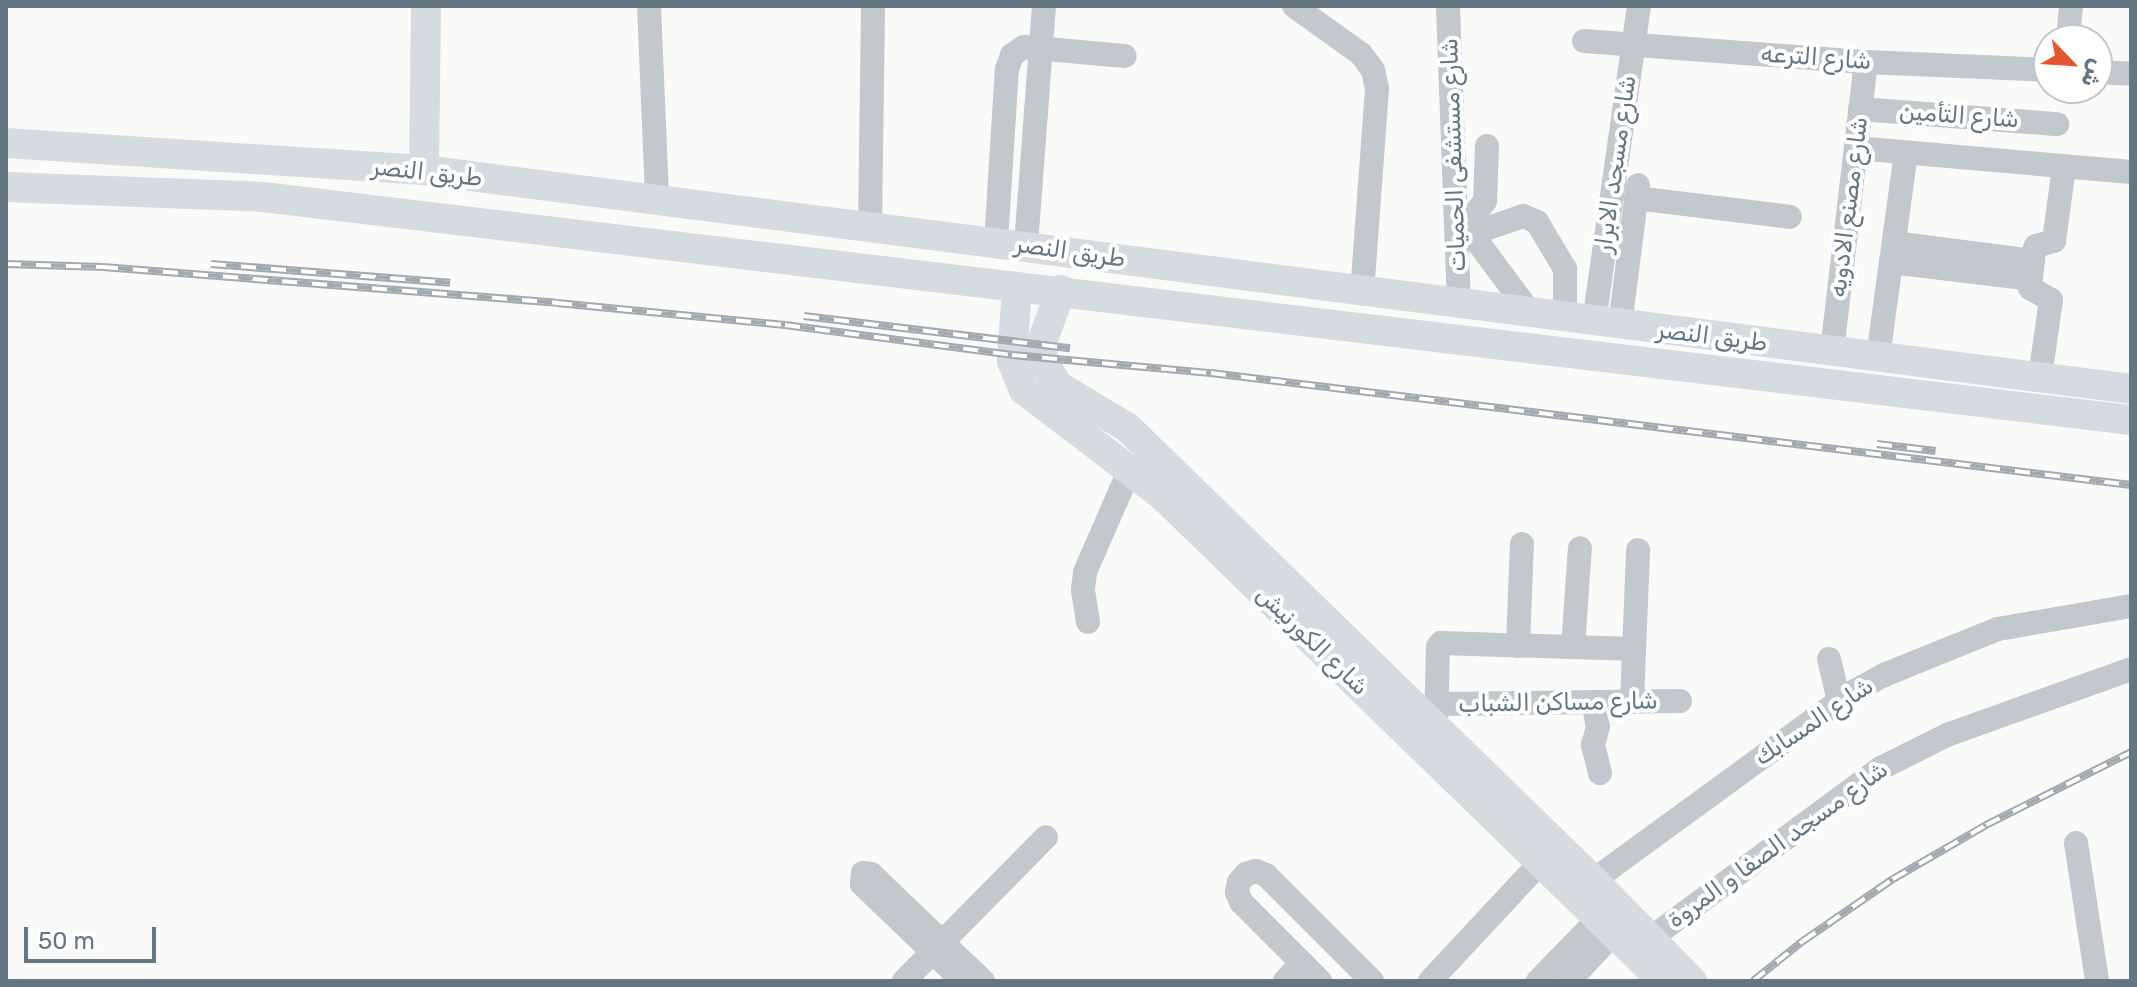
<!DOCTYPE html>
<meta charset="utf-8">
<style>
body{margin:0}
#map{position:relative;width:2137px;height:987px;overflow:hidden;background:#fafaf8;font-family:Rubik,"Noto Naskh Arabic",sans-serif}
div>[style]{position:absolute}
.minor>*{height:24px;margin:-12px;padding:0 12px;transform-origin:12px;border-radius:12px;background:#c3c8cc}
.major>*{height:30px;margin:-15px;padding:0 15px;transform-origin:15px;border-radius:15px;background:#d6dbdf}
.rail>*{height:8px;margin-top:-4px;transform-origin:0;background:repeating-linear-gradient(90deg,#fff 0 15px,#a2aab0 0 30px);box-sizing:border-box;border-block:2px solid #a2aab0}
span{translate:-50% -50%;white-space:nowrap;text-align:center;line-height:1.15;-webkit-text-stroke:8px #fff;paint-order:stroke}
.street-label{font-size:24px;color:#657683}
.frame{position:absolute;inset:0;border:8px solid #657683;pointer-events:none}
.north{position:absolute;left:2033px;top:24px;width:80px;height:80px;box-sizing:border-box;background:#fff;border:2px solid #c1c8cd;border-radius:50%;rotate:115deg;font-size:22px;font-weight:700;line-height:32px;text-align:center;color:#657683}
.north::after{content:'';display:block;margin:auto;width:28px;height:36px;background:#e4572e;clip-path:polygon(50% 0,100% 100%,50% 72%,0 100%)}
.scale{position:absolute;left:24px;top:927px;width:132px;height:36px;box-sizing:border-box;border:4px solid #657683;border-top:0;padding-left:10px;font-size:24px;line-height:28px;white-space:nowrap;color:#657683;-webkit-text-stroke:6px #fff;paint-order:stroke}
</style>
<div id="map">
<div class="minor">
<div style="left:649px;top:6px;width:194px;rotate:87.6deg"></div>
<div style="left:1294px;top:6px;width:82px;rotate:35.6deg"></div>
<div style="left:1361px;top:54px;width:20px;rotate:53deg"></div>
<div style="left:1373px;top:70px;width:19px;rotate:78deg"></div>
<div style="left:1377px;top:89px;width:205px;rotate:94.2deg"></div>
<div style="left:1448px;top:6px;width:299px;rotate:87.9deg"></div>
<div style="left:2068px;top:40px;width:34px;rotate:-85deg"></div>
<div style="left:1584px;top:41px;width:283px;rotate:4.3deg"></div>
<div style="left:1866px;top:62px;width:183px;rotate:2.5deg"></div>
<div style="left:2097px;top:72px;width:34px;rotate:3deg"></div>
<div style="left:1860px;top:109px;width:198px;rotate:4.4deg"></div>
<div style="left:1856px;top:148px;width:276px;rotate:5deg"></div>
<div style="left:1636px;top:198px;width:155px;rotate:7deg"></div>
<div style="left:1456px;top:219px;width:18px;rotate:-13deg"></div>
<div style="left:1474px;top:215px;width:18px;rotate:-52deg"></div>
<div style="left:1485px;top:201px;width:55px;rotate:-87.9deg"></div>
<div style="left:870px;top:225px;width:219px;rotate:-89.2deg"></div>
<div style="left:1461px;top:225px;width:28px;rotate:46deg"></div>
<div style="left:1480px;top:245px;width:86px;rotate:53.5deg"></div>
<div style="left:1471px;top:234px;width:55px;rotate:-19.1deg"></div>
<div style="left:1523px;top:216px;width:15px;rotate:23deg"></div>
<div style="left:1537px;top:222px;width:55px;rotate:59.2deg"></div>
<div style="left:1565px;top:269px;width:49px;rotate:90deg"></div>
<div style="left:996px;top:242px;width:173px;rotate:-86.4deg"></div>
<div style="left:1007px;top:69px;width:15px;rotate:-70deg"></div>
<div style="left:1012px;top:55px;width:14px;rotate:-34deg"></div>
<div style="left:1024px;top:47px;width:101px;rotate:5.1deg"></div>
<div style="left:1894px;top:243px;width:140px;rotate:7.4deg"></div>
<div style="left:1026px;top:245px;width:240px;rotate:-85.7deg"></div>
<div style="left:1891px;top:262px;width:141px;rotate:6.9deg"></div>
<div style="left:1594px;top:322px;width:319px;rotate:-81.9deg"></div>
<div style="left:1620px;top:325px;width:141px;rotate:-82.7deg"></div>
<div style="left:1832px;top:351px;width:291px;rotate:-83.3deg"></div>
<div style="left:1878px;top:357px;width:206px;rotate:-82.2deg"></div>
<div style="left:2040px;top:377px;width:78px;rotate:-81.9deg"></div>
<div style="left:2051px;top:300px;width:24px;rotate:-150deg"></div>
<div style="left:2030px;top:288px;width:37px;rotate:-84deg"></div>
<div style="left:2034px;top:251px;width:5px;rotate:-68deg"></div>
<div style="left:2036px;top:246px;width:19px;rotate:-16deg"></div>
<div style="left:2054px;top:241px;width:75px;rotate:-82.3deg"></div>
<div style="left:1088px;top:622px;width:33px;rotate:-99deg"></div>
<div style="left:1083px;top:589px;width:17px;rotate:-83deg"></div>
<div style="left:1085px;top:572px;width:112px;rotate:-66.4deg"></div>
<div style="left:1518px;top:646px;width:102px;rotate:-87.8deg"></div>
<div style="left:1573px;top:647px;width:99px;rotate:-86deg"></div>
<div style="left:1829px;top:659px;width:43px;rotate:76.6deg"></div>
<div style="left:1593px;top:702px;width:25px;rotate:79deg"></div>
<div style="left:1598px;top:727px;width:19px;rotate:106deg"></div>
<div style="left:1593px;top:745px;width:29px;rotate:76deg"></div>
<div style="left:1632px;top:702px;width:152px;rotate:-87.7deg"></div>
<div style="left:1436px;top:704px;width:244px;rotate:-0.7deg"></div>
<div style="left:1436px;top:727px;width:80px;rotate:-88.6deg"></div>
<div style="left:1438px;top:647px;width:5px;rotate:-53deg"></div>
<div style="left:1441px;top:643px;width:193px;rotate:1.8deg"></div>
<div style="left:2076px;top:843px;width:140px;rotate:81.3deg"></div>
<div style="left:1580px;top:890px;width:331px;rotate:-36.1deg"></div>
<div style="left:1847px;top:695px;width:42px;rotate:-28.4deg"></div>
<div style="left:1884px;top:675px;width:123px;rotate:-22deg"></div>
<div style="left:1998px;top:629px;width:135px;rotate:-9.8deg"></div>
<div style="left:1651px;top:938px;width:286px;rotate:-36.5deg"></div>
<div style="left:1881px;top:768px;width:74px;rotate:-26.6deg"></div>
<div style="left:1947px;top:735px;width:195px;rotate:-19.7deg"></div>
<div style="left:904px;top:981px;width:202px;rotate:-45.4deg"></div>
<div style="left:963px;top:981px;width:140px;rotate:-136.2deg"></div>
<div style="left:862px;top:884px;width:11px;rotate:-85deg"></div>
<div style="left:863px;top:873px;width:8px;rotate:7deg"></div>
<div style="left:871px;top:874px;width:155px;rotate:43.7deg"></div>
<div style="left:1285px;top:981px;width:25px;rotate:-47deg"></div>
<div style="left:1320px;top:981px;width:112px;rotate:-135deg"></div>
<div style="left:1241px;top:902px;width:11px;rotate:-112deg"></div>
<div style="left:1237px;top:892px;width:10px;rotate:-79deg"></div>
<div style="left:1239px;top:882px;width:11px;rotate:-49deg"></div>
<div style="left:1246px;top:874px;width:10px;rotate:-17deg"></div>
<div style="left:1256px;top:871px;width:11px;rotate:22deg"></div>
<div style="left:1266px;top:875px;width:150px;rotate:45deg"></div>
<div style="left:1430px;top:981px;width:163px;rotate:-47deg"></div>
<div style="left:1538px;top:981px;width:88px;rotate:-45.9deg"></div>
<div style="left:1569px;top:981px;width:66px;rotate:-46.8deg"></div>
</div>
<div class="major">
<div style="left:6px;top:143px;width:419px;rotate:3.7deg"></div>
<div style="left:424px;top:170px;width:1721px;rotate:7.31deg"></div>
<div style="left:424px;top:170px;width:164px;rotate:-89.3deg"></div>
<div style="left:6px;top:187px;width:257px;rotate:2.2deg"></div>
<div style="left:263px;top:197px;width:1881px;rotate:6.81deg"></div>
<div style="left:1017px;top:287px;width:74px;rotate:93.9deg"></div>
<div style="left:1012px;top:361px;width:31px;rotate:68deg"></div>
<div style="left:1024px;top:390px;width:175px;rotate:37.3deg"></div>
<div style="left:1163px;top:496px;width:697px;rotate:44.13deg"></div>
<div style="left:1061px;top:290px;width:59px;rotate:110deg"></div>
<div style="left:1041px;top:345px;width:18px;rotate:81deg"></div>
<div style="left:1044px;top:363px;width:26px;rotate:59deg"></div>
<div style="left:1057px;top:385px;width:83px;rotate:31.2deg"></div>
<div style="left:1128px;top:428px;width:647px;rotate:44.19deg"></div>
<div style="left:1592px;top:879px;width:143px;rotate:45.6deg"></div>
</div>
<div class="rail">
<div style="left:6px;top:264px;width:97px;rotate:1.8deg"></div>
<div style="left:103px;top:267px;width:455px;rotate:4.5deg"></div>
<div style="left:557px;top:303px;width:229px;rotate:5.5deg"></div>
<div style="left:785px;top:325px;width:229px;rotate:7.5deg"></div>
<div style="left:1012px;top:355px;width:200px;rotate:5.2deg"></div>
<div style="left:1211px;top:373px;width:927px;rotate:6.94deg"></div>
<div style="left:211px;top:264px;width:240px;rotate:4.5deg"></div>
<div style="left:804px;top:316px;width:268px;rotate:6.9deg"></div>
<div style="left:1877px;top:444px;width:59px;rotate:6.8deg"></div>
<div style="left:1753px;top:981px;width:64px;rotate:-38.7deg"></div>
<div style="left:1803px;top:941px;width:109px;rotate:-34.6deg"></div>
<div style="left:1893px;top:879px;width:108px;rotate:-30.1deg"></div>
<div style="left:1986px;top:825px;width:162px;rotate:-26.7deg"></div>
</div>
<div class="street-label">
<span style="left:1816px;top:58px;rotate:4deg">شارع الترعه</span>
<span style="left:1959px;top:116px;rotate:4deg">شارع التأمين</span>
<span style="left:1454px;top:155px;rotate:-92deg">شارع مستشفى الحميات</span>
<span style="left:1616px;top:164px;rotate:-82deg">شارع مسجد الابرار</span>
<span style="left:427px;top:173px;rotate:6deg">طريق النصر</span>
<span style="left:1849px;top:207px;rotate:-83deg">شارع مصنع الادويه</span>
<span style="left:1070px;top:252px;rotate:8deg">طريق النصر</span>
<span style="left:1712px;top:337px;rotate:7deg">طريق النصر</span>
<span style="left:1312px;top:641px;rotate:44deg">شارع الكورنيش</span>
<span style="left:1558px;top:703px;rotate:-1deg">شارع مساكن الشباب</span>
<span style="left:1814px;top:722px;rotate:-34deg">شارع المسابك</span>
<span style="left:1778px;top:845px;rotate:-36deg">شارع مسجد الصفا و المروة</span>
</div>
<div class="frame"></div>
<div class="north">ش</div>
<div class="scale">50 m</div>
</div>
